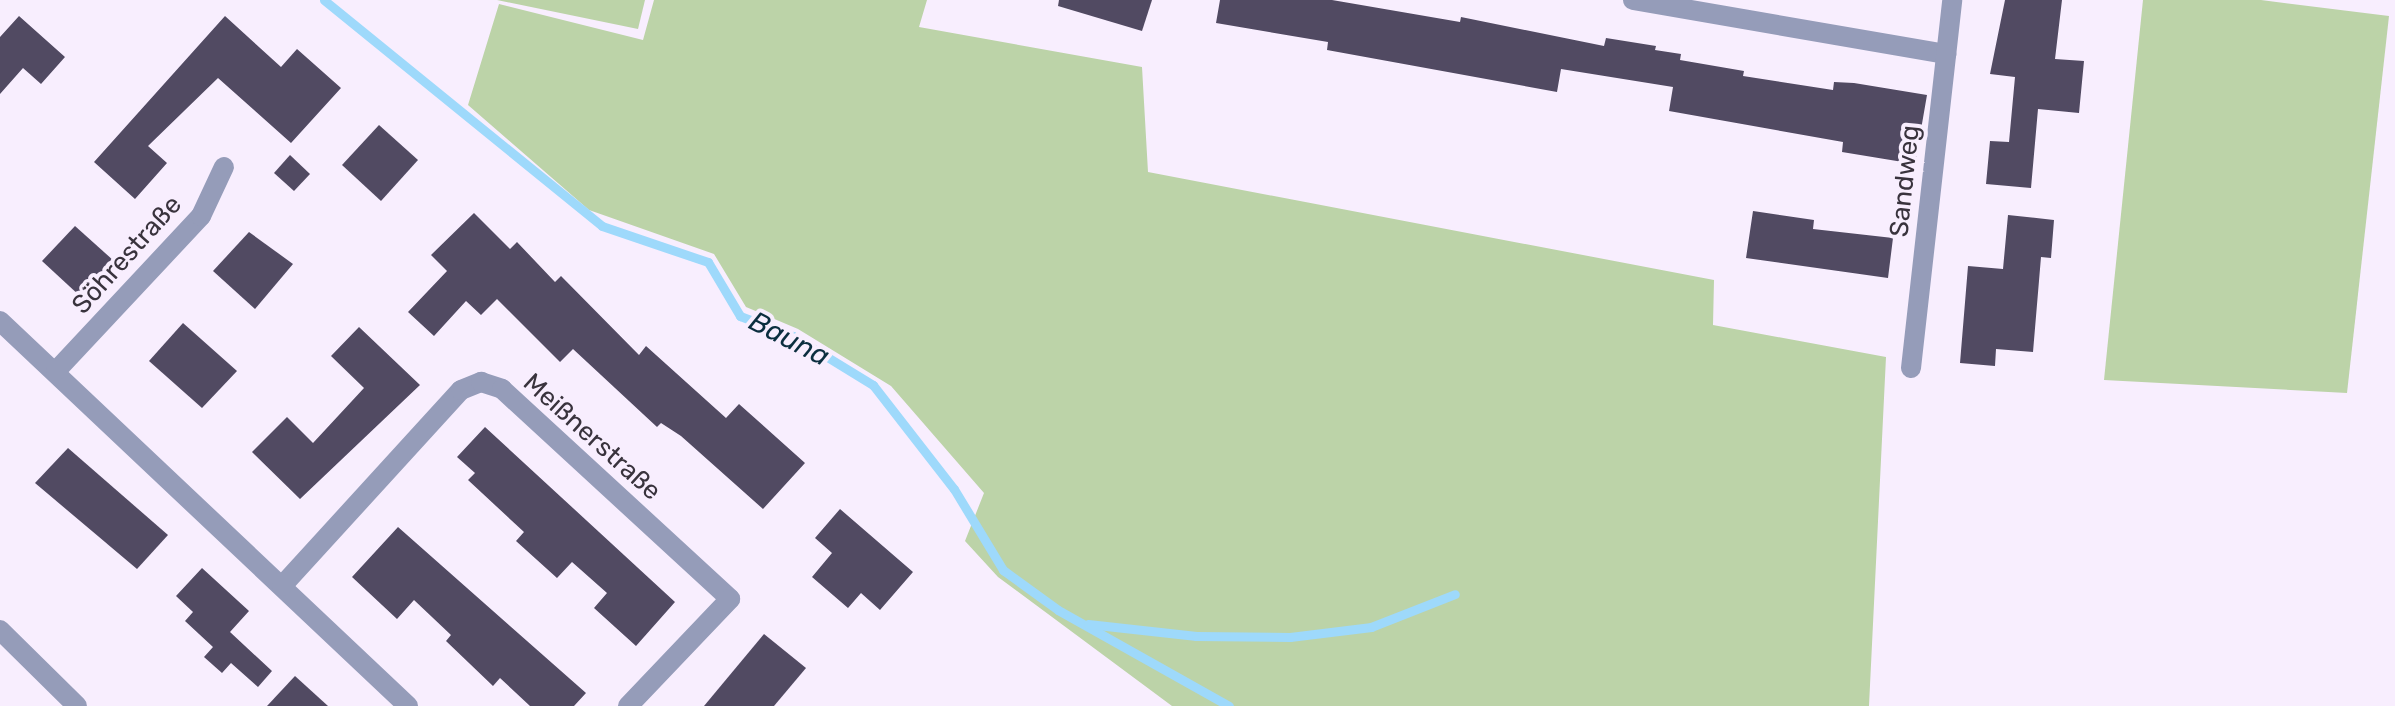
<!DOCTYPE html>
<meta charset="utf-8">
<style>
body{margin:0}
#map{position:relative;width:2395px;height:706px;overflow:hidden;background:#f8eefe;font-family:Rubik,sans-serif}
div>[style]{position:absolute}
.green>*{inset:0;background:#bcd3a8}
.stream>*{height:9px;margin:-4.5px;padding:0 4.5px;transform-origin:4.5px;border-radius:4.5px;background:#9ed9fb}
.building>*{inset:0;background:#514a62}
.minor>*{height:20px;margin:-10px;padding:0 10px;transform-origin:10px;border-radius:10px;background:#959cb9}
span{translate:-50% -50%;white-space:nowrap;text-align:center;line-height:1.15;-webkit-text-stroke:8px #f8eefe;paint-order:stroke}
.street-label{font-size:26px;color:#39333d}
.water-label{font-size:28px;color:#0b2e3f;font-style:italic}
</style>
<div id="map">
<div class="green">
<div style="clip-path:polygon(497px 0,645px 0,638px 29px)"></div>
<div style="clip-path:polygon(654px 0,927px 0,919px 27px,1142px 67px,1148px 172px,1714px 280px,1713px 325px,1886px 357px,1869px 706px,1172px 706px,998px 577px,965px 541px,984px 493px,891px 386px,798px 329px,746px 307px,714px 254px,589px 210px,468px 105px,499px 4px,643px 40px)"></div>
<div style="clip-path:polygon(2143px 0,2261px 0,2389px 16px,2347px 393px,2104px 380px)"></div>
</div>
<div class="stream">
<div style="left:324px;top:0;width:358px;rotate:39.1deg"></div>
<div style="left:602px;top:226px;width:112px;rotate:18.8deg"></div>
<div style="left:708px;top:262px;width:63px;rotate:59.3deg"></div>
<div style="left:740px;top:316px;width:57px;rotate:20.7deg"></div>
<div style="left:793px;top:336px;width:94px;rotate:31.5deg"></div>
<div style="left:873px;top:385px;width:132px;rotate:52.1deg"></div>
<div style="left:954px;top:489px;width:95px;rotate:58.8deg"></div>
<div style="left:1003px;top:570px;width:68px;rotate:36deg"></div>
<div style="left:1058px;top:610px;width:196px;rotate:29.3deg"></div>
<div style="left:1088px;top:624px;width:109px;rotate:6.3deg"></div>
<div style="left:1196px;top:636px;width:94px;rotate:0.6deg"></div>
<div style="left:1290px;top:637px;width:82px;rotate:-7deg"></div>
<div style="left:1371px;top:627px;width:90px;rotate:-21.4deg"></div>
</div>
<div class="building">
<div style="clip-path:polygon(1059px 0,1152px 0,1142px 31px,1058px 6px)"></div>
<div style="clip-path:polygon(1220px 0,1332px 0,1460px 22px,1461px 17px,1604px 46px,1606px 38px,1656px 46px,1655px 50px,1681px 54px,1680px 60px,1744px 71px,1743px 76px,1833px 90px,1834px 82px,1854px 83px,1927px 95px,1915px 164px,1842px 152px,1843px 142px,1669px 111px,1673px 87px,1561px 69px,1557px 92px,1327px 50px,1328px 42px,1216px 23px)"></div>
<div style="clip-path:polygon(2005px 0,2062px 0,2055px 59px,2084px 61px,2079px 113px,2038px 109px,2031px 188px,1986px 184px,1990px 141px,2009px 142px,2015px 77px,1990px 74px)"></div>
<div style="clip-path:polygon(19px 16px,65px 57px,41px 84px,23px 68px,0 94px,0 37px)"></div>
<div style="clip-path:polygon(225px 16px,281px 67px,297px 49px,341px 88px,291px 143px,218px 78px,148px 146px,167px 163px,135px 199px,94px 162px)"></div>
<div style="clip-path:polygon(379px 125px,418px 160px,381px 201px,342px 165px)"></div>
<div style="clip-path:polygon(290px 155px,310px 174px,294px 191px,274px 173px)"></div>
<div style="clip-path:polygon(1753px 211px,1814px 220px,1813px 229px,1893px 238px,1888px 278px,1746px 258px)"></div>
<div style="clip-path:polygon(474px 213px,510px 249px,517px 242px,555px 282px,561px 276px,639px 355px,646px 346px,726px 418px,739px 404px,805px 463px,763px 509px,681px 436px,661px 423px,657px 427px,573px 349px,560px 362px,497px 299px,481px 315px,466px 301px,434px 336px,408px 312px,447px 271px,431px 255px)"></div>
<div style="clip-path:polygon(2008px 215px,2054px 220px,2051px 258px,2041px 257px,2033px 352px,1996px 349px,1995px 366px,1960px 363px,1968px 266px,2003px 269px)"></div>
<div style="clip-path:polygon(75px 226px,114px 261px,81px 297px,42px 261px)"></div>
<div style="clip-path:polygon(249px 232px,293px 264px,255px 309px,213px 271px)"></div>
<div style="clip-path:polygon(183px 323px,237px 371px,202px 408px,149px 361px)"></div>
<div style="clip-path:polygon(359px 327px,420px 385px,300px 499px,252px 452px,287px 417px,313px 443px,364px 388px,331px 356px)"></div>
<div style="clip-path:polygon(485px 427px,675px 602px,636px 646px,594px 608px,607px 593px,572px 562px,557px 578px,516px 541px,524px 532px,468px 480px,475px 473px,457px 457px)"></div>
<div style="clip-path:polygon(68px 448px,168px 535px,137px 569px,35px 483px)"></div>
<div style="clip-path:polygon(840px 509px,913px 572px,880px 610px,861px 593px,848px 608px,812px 577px,832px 553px,815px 538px)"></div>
<div style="clip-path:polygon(398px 527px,586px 693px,574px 706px,530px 706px,500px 678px,493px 686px,446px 641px,451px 635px,414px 600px,397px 619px,352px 577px)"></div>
<div style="clip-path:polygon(202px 568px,249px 611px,230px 632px,272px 671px,258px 687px,231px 663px,222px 673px,204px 657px,213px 647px,185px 621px,193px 612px,176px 596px)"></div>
<div style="clip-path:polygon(764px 634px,806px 668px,774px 706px,704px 706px)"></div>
<div style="clip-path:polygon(295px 676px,328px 706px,267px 706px)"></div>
</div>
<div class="minor">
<div style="left:1633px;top:0;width:318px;rotate:9.8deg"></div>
<div style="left:0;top:321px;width:561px;rotate:43.34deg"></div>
<div style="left:1911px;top:368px;width:370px;rotate:-83.6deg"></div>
<div style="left:56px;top:371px;width:212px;rotate:-46.9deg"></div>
<div style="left:201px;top:216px;width:54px;rotate:-64.9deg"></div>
<div style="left:282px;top:586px;width:265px;rotate:-47.6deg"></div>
<div style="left:461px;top:390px;width:22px;rotate:-22deg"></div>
<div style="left:481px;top:382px;width:22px;rotate:18deg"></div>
<div style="left:502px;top:389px;width:310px;rotate:42.6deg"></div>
<div style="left:730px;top:599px;width:148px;rotate:133.6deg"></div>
<div style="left:0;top:630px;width:108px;rotate:44.6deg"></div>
</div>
<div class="street-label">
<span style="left:1905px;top:181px;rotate:-84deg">Sandweg</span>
<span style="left:127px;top:255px;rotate:-48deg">Söhrestraße</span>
<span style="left:592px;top:437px;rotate:42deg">Meißnerstraße</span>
</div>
<div class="water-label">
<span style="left:789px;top:339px;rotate:27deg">Bauna</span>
</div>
</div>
